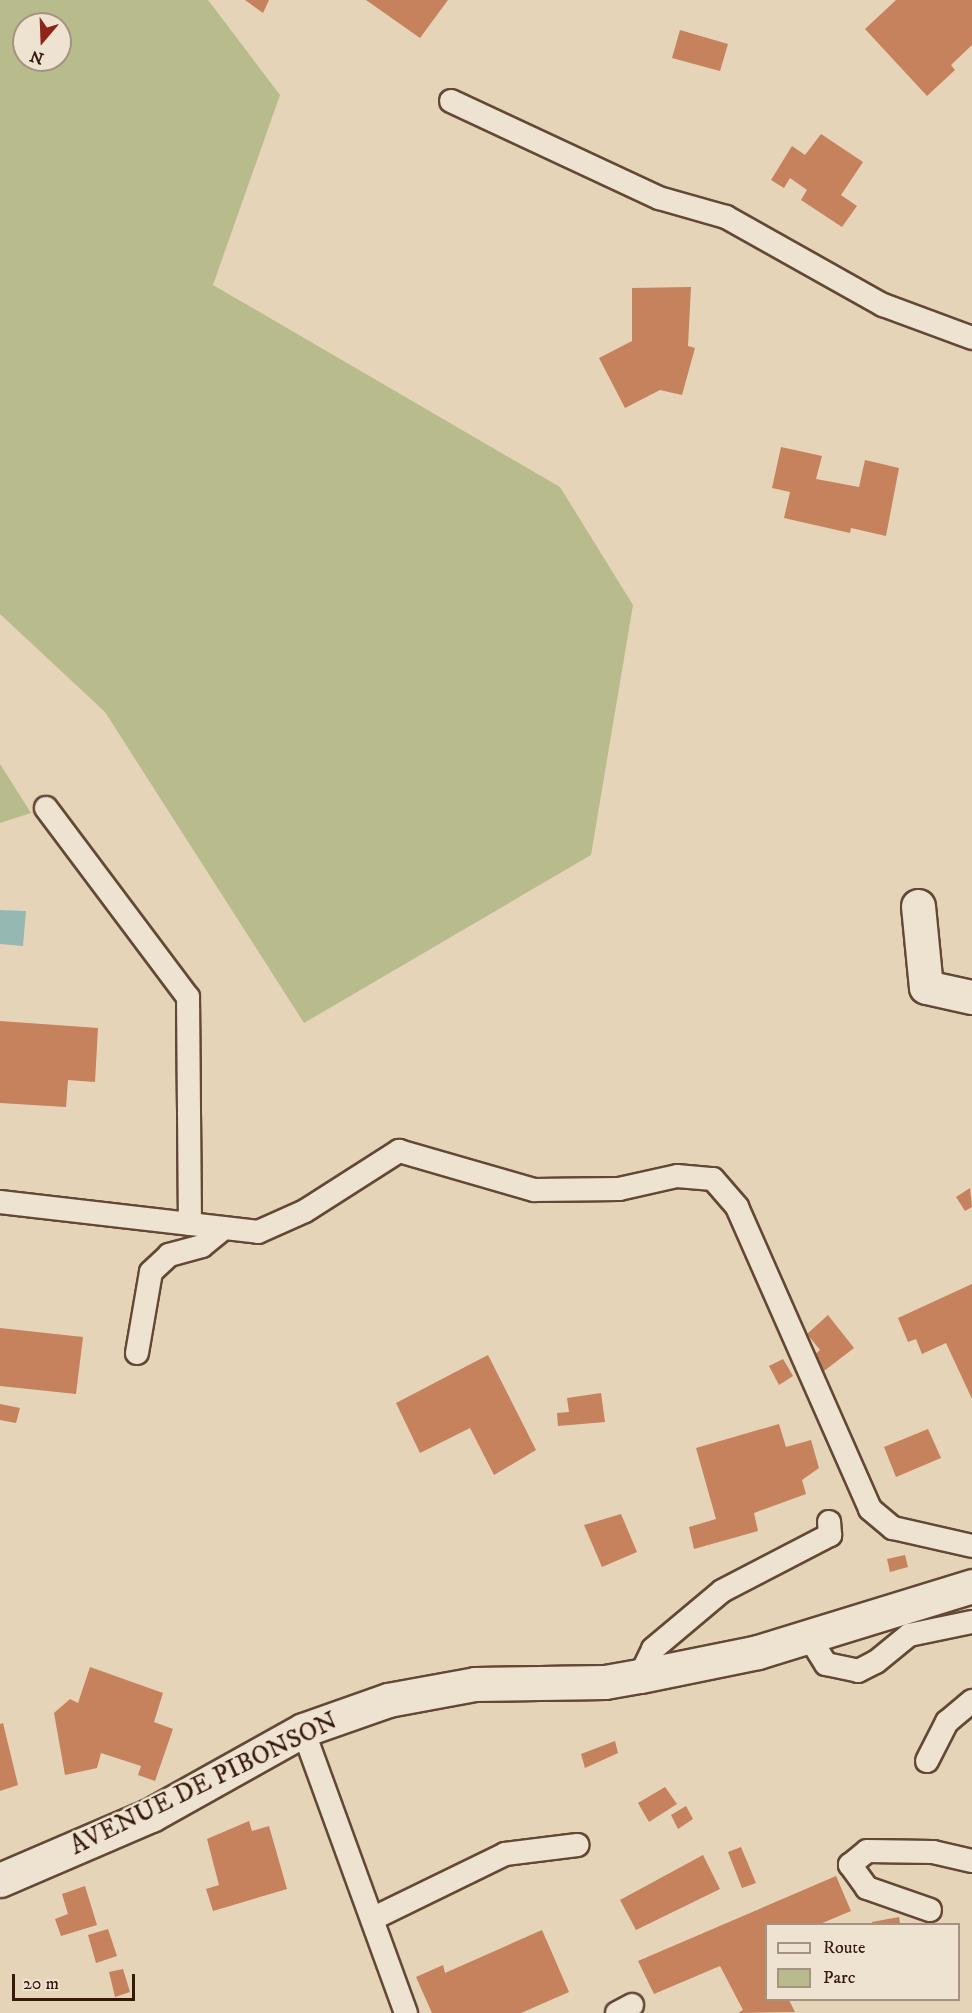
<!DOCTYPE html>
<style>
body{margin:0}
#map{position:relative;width:972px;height:2013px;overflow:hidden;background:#e5d4b8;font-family:"IM FELL DW Pica",serif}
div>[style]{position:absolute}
.green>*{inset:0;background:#b8bc8c}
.water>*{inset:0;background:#96b8b3}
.building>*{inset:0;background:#c6815d}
.roads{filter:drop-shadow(2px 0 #634835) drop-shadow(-2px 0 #634835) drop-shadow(0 2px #634835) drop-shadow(0 -2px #634835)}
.lane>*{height:22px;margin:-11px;padding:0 11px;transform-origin:11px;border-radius:11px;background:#eee3d1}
.street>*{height:33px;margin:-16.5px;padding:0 16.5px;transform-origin:16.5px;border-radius:16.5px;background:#eee3d1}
.secondary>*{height:33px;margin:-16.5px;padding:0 16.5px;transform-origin:16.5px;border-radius:16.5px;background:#eee3d1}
span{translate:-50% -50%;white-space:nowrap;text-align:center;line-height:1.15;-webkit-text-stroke:5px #eee3d1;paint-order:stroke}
.street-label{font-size:26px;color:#381909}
.legend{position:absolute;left:765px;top:1923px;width:195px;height:78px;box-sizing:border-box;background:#eee3d1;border:2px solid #a59281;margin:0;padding:8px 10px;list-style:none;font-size:18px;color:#381909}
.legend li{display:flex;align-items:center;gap:12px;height:30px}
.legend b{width:30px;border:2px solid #a59281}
.north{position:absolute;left:12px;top:12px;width:60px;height:60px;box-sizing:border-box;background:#eee3d1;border:2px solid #a59281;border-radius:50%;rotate:199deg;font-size:16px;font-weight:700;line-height:24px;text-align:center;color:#381909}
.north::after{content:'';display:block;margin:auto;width:21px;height:27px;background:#8f2418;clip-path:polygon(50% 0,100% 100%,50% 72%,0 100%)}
.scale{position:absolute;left:12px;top:1974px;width:123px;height:27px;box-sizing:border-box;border:3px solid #381909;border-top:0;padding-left:8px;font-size:18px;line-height:21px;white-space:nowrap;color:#381909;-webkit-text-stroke:4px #eee3d1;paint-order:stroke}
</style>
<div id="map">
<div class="green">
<div style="clip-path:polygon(evenodd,0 0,208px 0,280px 95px,213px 285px,560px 487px,633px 605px,591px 855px,304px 1023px,105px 712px,0 614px,0 0,24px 24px,60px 24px,60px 60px,24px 60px,24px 24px)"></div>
<div style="clip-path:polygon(0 764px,31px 813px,0 823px)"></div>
</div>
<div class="water">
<div style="clip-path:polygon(0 910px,26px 911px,23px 946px,0 944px)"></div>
</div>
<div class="building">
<div style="clip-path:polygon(245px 0,269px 0,263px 13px)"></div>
<div style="clip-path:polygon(366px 0,448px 0,420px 38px)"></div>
<div style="clip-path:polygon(896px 0,972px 0,972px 45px,951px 65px,955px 70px,927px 96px,865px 29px)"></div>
<div style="clip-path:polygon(680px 30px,728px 44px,720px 71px,672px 58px)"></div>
<div style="clip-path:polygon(821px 134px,863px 162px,841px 195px,857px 206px,842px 227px,801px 200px,807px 190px,790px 178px,784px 188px,771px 180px,792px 146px,805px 155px)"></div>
<div style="clip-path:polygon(691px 287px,688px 346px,695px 348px,682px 395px,660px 390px,625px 408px,599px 358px,632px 341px,632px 288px)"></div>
<div style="clip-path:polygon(781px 447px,822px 456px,816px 479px,859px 487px,865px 460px,899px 468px,886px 536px,851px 528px,850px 533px,784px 518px,790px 492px,772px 488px)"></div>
<div style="clip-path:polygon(0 1021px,98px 1028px,95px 1082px,68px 1080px,66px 1107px,0 1103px)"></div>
<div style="clip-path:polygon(970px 1188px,972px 1207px,965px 1211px,956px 1197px)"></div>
<div style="clip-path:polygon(972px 1284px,972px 1399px,946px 1343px,922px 1354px,916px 1339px,908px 1342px,898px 1318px)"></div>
<div style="clip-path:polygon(828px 1315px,854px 1348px,824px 1371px,813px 1356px,820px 1350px,807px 1334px)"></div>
<div style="clip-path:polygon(0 1328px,83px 1337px,76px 1394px,0 1386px)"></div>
<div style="clip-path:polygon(488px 1355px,536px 1450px,494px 1475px,470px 1428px,420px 1453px,396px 1403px)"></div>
<div style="clip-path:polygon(783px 1359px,793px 1376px,779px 1385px,769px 1366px)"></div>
<div style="clip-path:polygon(601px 1393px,605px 1422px,558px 1426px,557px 1413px,569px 1412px,567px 1398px)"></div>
<div style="clip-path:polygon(0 1404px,20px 1408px,16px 1423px,0 1420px)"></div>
<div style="clip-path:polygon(779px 1424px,786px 1447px,811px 1440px,819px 1468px,802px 1480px,806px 1494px,754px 1513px,758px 1531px,694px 1549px,689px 1527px,716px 1519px,696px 1448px)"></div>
<div style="clip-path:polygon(928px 1429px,941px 1458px,896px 1477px,884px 1447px)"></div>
<div style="clip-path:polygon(621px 1514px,637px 1552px,602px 1567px,584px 1525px)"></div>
<div style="clip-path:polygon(905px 1555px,908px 1567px,890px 1572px,887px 1559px)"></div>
<div style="clip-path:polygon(90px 1667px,163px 1693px,154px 1722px,173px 1729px,155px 1781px,138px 1775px,141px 1766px,101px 1753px,97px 1768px,65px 1775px,54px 1713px,70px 1699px,78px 1703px)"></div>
<div style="clip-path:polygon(3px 1723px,18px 1785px,0 1791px,0 1724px)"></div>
<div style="clip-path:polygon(615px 1741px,618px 1753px,585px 1768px,581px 1754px)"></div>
<div style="clip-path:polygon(665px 1787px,677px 1804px,649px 1822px,638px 1803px)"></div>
<div style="clip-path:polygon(686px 1806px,693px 1819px,678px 1829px,671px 1815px)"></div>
<div style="clip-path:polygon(249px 1821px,252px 1831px,269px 1826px,287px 1889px,213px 1911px,206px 1889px,219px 1885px,207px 1839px)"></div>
<div style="clip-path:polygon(741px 1847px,756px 1883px,742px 1888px,728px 1852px)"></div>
<div style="clip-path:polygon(703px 1855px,720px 1889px,636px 1930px,620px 1900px)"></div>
<div style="clip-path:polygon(836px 1876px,851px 1911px,820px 1924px,766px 1924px,766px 2000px,789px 2000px,795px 2012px,738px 2013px,743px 2010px,720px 1966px,654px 1994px,638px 1961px)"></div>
<div style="clip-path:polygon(85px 1886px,97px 1925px,61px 1936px,55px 1919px,68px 1914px,62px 1894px)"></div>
<div style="clip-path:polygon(899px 1917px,900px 1924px,872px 1924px,872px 1922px)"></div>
<div style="clip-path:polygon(108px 1929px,117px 1956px,96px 1963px,88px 1935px)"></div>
<div style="clip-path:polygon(542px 1930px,569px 1992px,521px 2013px,432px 2013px,416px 1977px,443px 1965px,445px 1973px)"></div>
<div style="clip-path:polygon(123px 1969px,130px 1992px,115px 1997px,109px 1972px)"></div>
</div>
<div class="roads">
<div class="lane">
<div style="left:451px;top:101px;width:230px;rotate:25deg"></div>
<div style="left:659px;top:198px;width:70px;rotate:15.8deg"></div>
<div style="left:726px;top:217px;width:180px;rotate:29.3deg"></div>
<div style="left:883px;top:305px;width:95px;rotate:20.3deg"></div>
<div style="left:46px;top:808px;width:236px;rotate:53.1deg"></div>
<div style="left:188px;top:997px;width:227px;rotate:89.5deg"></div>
<div style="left:0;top:1202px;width:260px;rotate:6.6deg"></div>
<div style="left:258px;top:1232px;width:51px;rotate:-24.1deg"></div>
<div style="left:305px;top:1211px;width:112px;rotate:-32.6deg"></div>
<div style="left:399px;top:1151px;width:141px;rotate:16.1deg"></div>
<div style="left:534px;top:1190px;width:85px;rotate:-0.7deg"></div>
<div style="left:619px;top:1189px;width:59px;rotate:-12.6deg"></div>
<div style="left:677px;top:1176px;width:36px;rotate:5deg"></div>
<div style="left:713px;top:1179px;width:37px;rotate:49deg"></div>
<div style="left:737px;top:1207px;width:330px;rotate:66.2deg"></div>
<div style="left:870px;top:1509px;width:30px;rotate:40deg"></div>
<div style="left:893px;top:1528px;width:81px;rotate:12.8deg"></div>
<div style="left:137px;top:1353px;width:82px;rotate:-80.2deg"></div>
<div style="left:151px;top:1272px;width:25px;rotate:-43deg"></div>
<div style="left:169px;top:1255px;width:34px;rotate:-15deg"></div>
<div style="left:202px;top:1246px;width:27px;rotate:-39deg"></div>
<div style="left:809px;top:1637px;width:32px;rotate:58deg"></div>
<div style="left:826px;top:1664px;width:33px;rotate:12deg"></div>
<div style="left:858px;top:1671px;width:20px;rotate:-27deg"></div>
<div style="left:876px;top:1662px;width:43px;rotate:-39.3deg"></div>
<div style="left:909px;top:1635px;width:64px;rotate:-11.7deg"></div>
<div style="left:640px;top:1676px;width:30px;rotate:-64deg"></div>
<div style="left:653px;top:1649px;width:90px;rotate:-40deg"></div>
<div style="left:722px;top:1591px;width:122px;rotate:-27.4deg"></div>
<div style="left:830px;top:1535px;width:13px;rotate:-94deg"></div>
<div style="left:303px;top:1730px;width:301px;rotate:70deg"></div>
<div style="left:927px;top:1761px;width:44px;rotate:-62.9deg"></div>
<div style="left:947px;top:1722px;width:33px;rotate:-40deg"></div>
<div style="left:930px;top:1910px;width:67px;rotate:-160.8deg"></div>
<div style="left:867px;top:1888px;width:29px;rotate:-126deg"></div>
<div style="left:850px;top:1865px;width:22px;rotate:-39deg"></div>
<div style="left:867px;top:1851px;width:66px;rotate:0.9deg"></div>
<div style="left:933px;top:1852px;width:40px;rotate:13deg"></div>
<div style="left:372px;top:1919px;width:148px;rotate:-26deg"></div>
<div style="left:505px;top:1854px;width:73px;rotate:-7.1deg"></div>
<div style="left:617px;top:2013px;width:17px;rotate:-28deg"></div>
</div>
<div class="street">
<div style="left:918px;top:906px;width:81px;rotate:84.4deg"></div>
<div style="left:926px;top:987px;width:47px;rotate:12.3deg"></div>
</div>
<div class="secondary">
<div style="left:0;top:1880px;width:164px;rotate:-23.3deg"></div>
<div style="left:151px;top:1815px;width:174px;rotate:-29.2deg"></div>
<div style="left:303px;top:1730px;width:90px;rotate:-19.4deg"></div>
<div style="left:388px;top:1700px;width:88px;rotate:-10.4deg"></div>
<div style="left:475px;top:1684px;width:130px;rotate:-0.9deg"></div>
<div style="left:605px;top:1682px;width:36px;rotate:-10deg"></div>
<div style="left:640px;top:1676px;width:120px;rotate:-11.5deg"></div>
<div style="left:758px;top:1652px;width:224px;rotate:-17.1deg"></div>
</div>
</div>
<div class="street-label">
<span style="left:204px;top:1784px;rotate:-26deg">AVENUE DE PIBONSON</span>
</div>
<ul class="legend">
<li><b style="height:8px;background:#eee3d1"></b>Route</li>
<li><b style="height:16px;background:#b8bc8c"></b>Parc</li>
</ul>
<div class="north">N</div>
<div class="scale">20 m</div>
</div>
